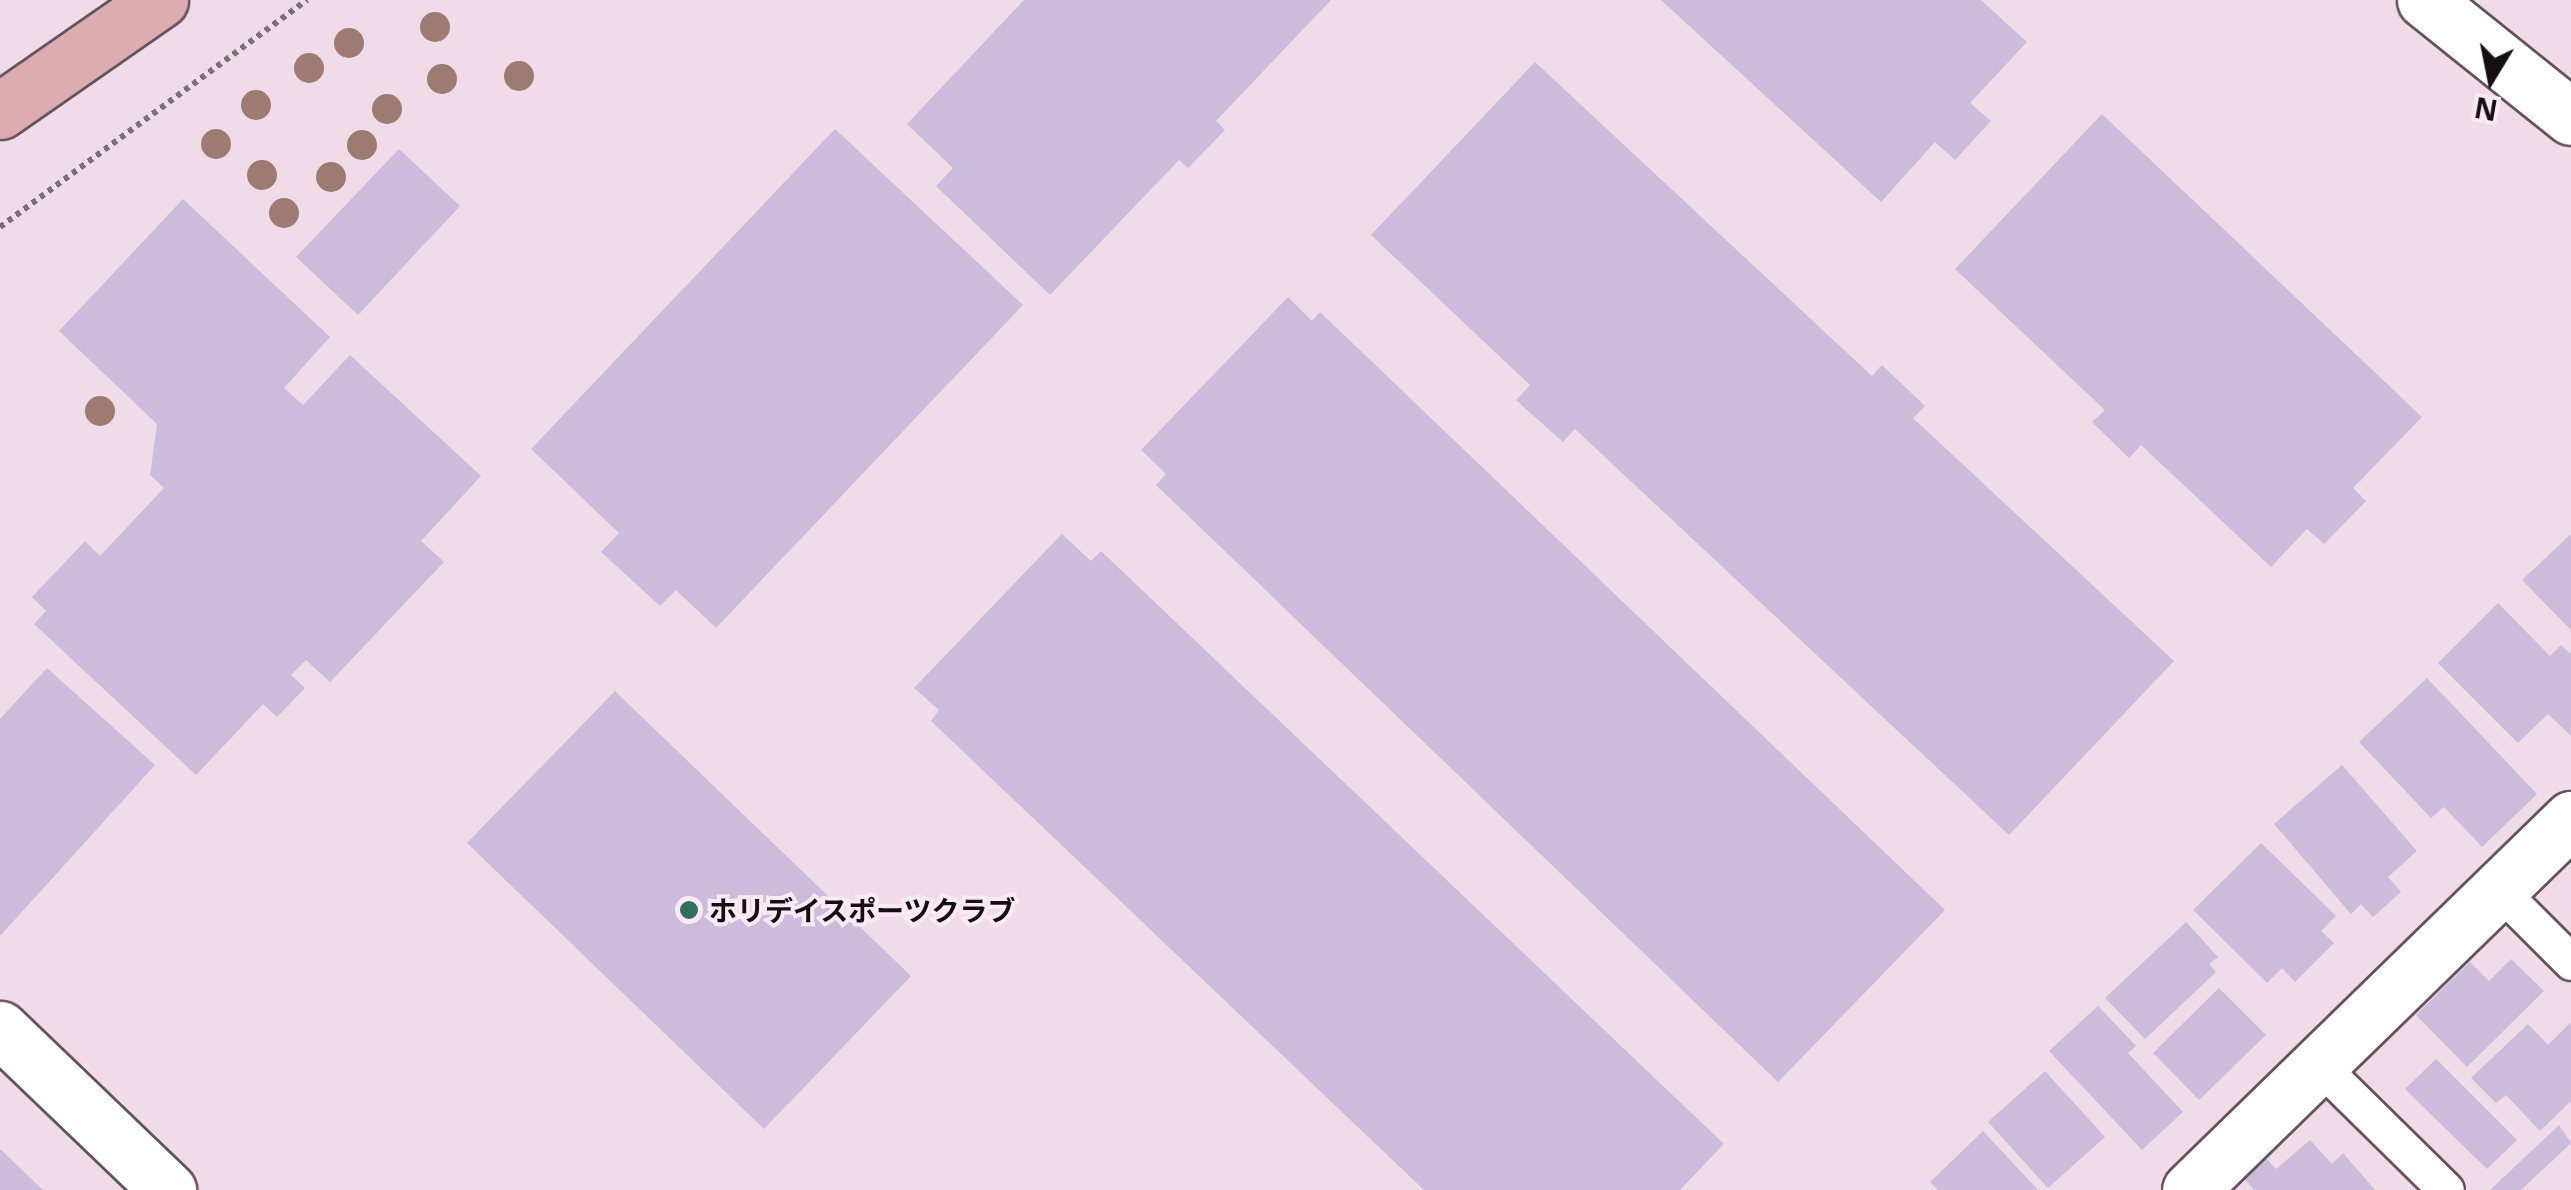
<!DOCTYPE html>
<meta charset="utf-8">
<style>
body{margin:0}
#map{position:relative;width:2571px;height:1190px;overflow:hidden;background:#f0dbe8;font-family:"Noto Sans","Noto Sans JP",sans-serif}
div>[style]{position:absolute}
.building>*{inset:0;background:#cbbcdb}
.path>*{height:6px;margin-top:-3px;transform-origin:0;background:repeating-linear-gradient(90deg,#7d6f77 0 5px,transparent 0 10px)}
.roads{filter:drop-shadow(2px 0 #64535e) drop-shadow(-2px 0 #64535e) drop-shadow(0 2px #64535e) drop-shadow(0 -2px #64535e)}
.lane>*{height:35px;margin:-17.5px;padding:0 17.5px;transform-origin:17.5px;border-radius:17.5px;background:#fff}
.street>*{height:55px;margin:-27.5px;padding:0 27.5px;transform-origin:27.5px;border-radius:27.5px;background:#fff}
.secondary>*{height:55px;margin:-27.5px;padding:0 27.5px;transform-origin:27.5px;border-radius:27.5px;background:#fff}
.primary>*{height:55px;margin:-27.5px;padding:0 27.5px;transform-origin:27.5px;border-radius:27.5px;background:#ddacb1}
.trees>*{width:30px;height:30px;margin:-15px;border-radius:50%;background:#9e7b72}
.dots>*{width:28px;height:28px;translate:-50% -50%;box-sizing:border-box;border:5px solid #fde8f5;border-radius:50%}
span{translate:-50% -50%;white-space:nowrap;text-align:center;line-height:1.15;-webkit-text-stroke:8px #fde8f5;paint-order:stroke}
.poi-label{font-size:28px;color:#150e12;font-weight:700}
.left{translate:0 -50%;text-align:left}
.north{position:absolute;left:2441px;top:30px;width:100px;height:100px;-webkit-text-stroke:8px #fde8f5;paint-order:stroke;rotate:190deg;font-size:28px;font-weight:700;line-height:40px;text-align:center;color:#150e12}
.north::after{content:'';display:block;margin:auto;width:35px;height:45px;background:#150e12;clip-path:polygon(50% 0,100% 100%,50% 72%,0 100%)}
</style>
<div id="map">
<div class="building">
<div style="clip-path:polygon(1024px 0,1331px 0,1216px 121px,1225px 130px,1188px 168px,1179px 160px,1050px 295px,936px 186px,953px 168px,907px 124px)"></div>
<div style="clip-path:polygon(1661px 0,1981px 0,2027px 42px,1970px 103px,1991px 121px,1955px 160px,1935px 142px,1881px 202px)"></div>
<div style="clip-path:polygon(1535px 62px,1872px 376px,1882px 365px,1925px 406px,1913px 418px,2174px 661px,2009px 835px,1575px 429px,1563px 442px,1516px 400px,1530px 385px,1371px 235px)"></div>
<div style="clip-path:polygon(2102px 114px,2422px 417px,2353px 488px,2366px 501px,2324px 544px,2307px 529px,2271px 567px,2141px 445px,2129px 458px,2092px 422px,2105px 410px,1955px 269px)"></div>
<div style="clip-path:polygon(835px 129px,1023px 305px,716px 628px,676px 590px,660px 606px,601px 552px,619px 533px,531px 449px)"></div>
<div style="clip-path:polygon(399px 149px,460px 206px,358px 315px,296px 257px)"></div>
<div style="clip-path:polygon(183px 199px,330px 337px,284px 388px,303px 405px,350px 355px,481px 476px,421px 541px,444px 562px,330px 682px,306px 660px,291px 675px,305px 688px,277px 717px,263px 704px,196px 775px,34px 624px,46px 611px,32px 597px,85px 541px,100px 556px,164px 488px,150px 475px,157px 424px,59px 331px)"></div>
<div style="clip-path:polygon(1288px 297px,1312px 321px,1320px 312px,1945px 910px,1778px 1082px,1156px 485px,1166px 474px,1141px 450px)"></div>
<div style="clip-path:polygon(1062px 534px,1091px 561px,1101px 551px,1724px 1144px,1680px 1190px,1424px 1190px,931px 721px,939px 710px,914px 688px)"></div>
<div style="clip-path:polygon(2571px 534px,2571px 630px,2522px 580px)"></div>
<div style="clip-path:polygon(2498px 603px,2550px 656px,2561px 645px,2571px 654px,2571px 736px,2548px 714px,2518px 743px,2438px 663px)"></div>
<div style="clip-path:polygon(47px 668px,155px 765px,0 936px,0 719px)"></div>
<div style="clip-path:polygon(2427px 678px,2537px 794px,2482px 847px,2444px 807px,2431px 818px,2359px 742px)"></div>
<div style="clip-path:polygon(615px 691px,911px 976px,764px 1129px,467px 843px)"></div>
<div style="clip-path:polygon(2342px 765px,2417px 851px,2388px 877px,2401px 892px,2373px 917px,2361px 904px,2351px 914px,2274px 824px)"></div>
<div style="clip-path:polygon(2261px 843px,2336px 916px,2321px 931px,2334px 943px,2295px 982px,2282px 968px,2267px 983px,2193px 910px)"></div>
<div style="clip-path:polygon(2186px 922px,2218px 957px,2209px 964px,2216px 972px,2145px 1039px,2105px 998px)"></div>
<div style="clip-path:polygon(2511px 959px,2544px 991px,2467px 1067px,2416px 1015px,2470px 962px,2489px 981px)"></div>
<div style="clip-path:polygon(2219px 988px,2266px 1035px,2199px 1100px,2153px 1053px)"></div>
<div style="clip-path:polygon(2098px 1006px,2136px 1046px,2128px 1053px,2183px 1112px,2142px 1150px,2049px 1051px)"></div>
<div style="clip-path:polygon(2571px 1022px,2571px 1101px,2540px 1131px,2506px 1095px,2496px 1103px,2471px 1078px,2528px 1024px,2548px 1045px)"></div>
<div style="clip-path:polygon(2436px 1059px,2517px 1140px,2487px 1169px,2405px 1089px)"></div>
<div style="clip-path:polygon(2045px 1071px,2105px 1137px,2048px 1188px,1988px 1122px)"></div>
<div style="clip-path:polygon(2559px 1125px,2571px 1143px,2521px 1190px,2490px 1190px)"></div>
<div style="clip-path:polygon(1983px 1131px,2038px 1190px,1938px 1190px,1930px 1182px)"></div>
<div style="clip-path:polygon(2310px 1140px,2332px 1164px,2343px 1153px,2375px 1190px,2254px 1190px,2243px 1177px,2266px 1158px,2276px 1169px)"></div>
<div style="clip-path:polygon(0 1149px,43px 1190px,0 1190px)"></div>
</div>
<div class="path">
<div style="left:0;top:227px;width:382px;rotate:-36.5deg"></div>
</div>
<div class="roads">
<div class="lane">
<div style="left:2499px;top:890px;width:102px;rotate:45deg"></div>
<div style="left:2321px;top:1067px;width:175px;rotate:44.5deg"></div>
</div>
<div class="street">
<div style="left:2425px;top:0;width:187px;rotate:38.7deg"></div>
<div style="left:2190px;top:1190px;width:532px;rotate:-44.24deg"></div>
</div>
<div class="secondary">
<div style="left:0;top:1029px;width:233px;rotate:43.8deg"></div>
</div>
<div class="primary">
<div style="left:0;top:111px;width:195px;rotate:-34.8deg"></div>
</div>
</div>
<div class="trees">
<div style="left:435px;top:27px"></div>
<div style="left:349px;top:43px"></div>
<div style="left:309px;top:68px"></div>
<div style="left:519px;top:76px"></div>
<div style="left:442px;top:79px"></div>
<div style="left:256px;top:105px"></div>
<div style="left:387px;top:109px"></div>
<div style="left:216px;top:144px"></div>
<div style="left:362px;top:145px"></div>
<div style="left:262px;top:175px"></div>
<div style="left:331px;top:177px"></div>
<div style="left:284px;top:213px"></div>
<div style="left:100px;top:411px"></div>
</div>
<div class="dots">
<div style="left:689px;top:910px;background:#306f5d"></div>
</div>
<div class="poi-label">
<span class="left" style="left:709px;top:910px">ホリデイスポーツクラブ</span>
</div>
<div class="north">N</div>
</div>
